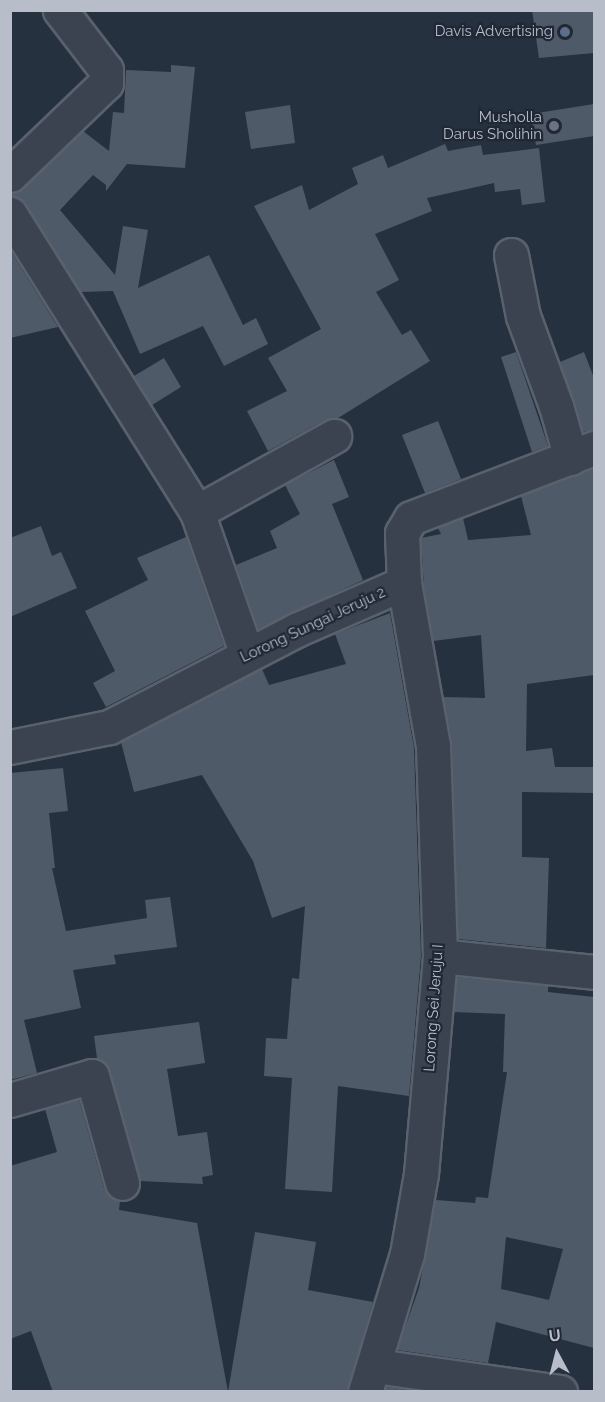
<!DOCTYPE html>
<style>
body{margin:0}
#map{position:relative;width:605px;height:1402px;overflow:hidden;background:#26313f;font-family:Raleway,sans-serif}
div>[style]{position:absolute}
.building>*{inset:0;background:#4f5a69}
.roads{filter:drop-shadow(2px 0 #58616c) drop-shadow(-2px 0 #58616c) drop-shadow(0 2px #58616c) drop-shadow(0 -2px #58616c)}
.minor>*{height:33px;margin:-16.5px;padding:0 16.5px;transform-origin:16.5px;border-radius:16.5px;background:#3a434f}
.dots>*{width:16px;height:16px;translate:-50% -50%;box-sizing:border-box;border:3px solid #1f2834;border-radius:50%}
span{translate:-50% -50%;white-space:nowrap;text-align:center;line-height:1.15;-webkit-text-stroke:4.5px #1f2834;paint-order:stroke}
.poi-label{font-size:15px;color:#b7bec9}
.right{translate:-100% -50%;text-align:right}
.street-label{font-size:15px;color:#b7bec9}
.frame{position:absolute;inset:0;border:12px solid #b7bec9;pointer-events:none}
.north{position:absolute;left:527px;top:1324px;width:60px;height:60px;-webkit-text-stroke:4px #1f2834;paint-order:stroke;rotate:353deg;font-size:16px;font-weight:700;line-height:24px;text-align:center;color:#b7bec9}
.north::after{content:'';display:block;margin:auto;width:21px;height:27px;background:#b7bec9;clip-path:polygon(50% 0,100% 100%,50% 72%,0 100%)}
</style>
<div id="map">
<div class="building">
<div style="clip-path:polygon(532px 10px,594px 10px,594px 53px,539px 58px)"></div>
<div style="clip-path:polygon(171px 65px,195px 67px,185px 168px,127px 164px,106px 191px,106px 185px,93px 175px,60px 210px,115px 275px,123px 226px,148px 230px,138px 288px,209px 255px,243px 325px,256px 318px,268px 344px,224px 366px,203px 326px,140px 354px,113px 291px,81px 292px,26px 204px,10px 195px,23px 189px,83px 131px,109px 151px,113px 112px,124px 113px,126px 70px,171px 72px)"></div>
<div style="clip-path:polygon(594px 104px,594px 136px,536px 145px,531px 114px)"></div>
<div style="clip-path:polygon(290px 105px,295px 143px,251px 149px,245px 112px)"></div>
<div style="clip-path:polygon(445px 144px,448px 151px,481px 145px,483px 155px,539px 148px,545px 202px,522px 205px,520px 189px,495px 192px,494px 183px,427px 198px,432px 211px,375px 234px,399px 280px,376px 292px,402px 335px,411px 330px,430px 361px,338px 418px,325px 420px,268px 451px,247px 411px,287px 391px,268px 358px,321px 329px,254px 206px,302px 185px,309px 210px,358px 184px,352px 168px,383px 155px,388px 168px)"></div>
<div style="clip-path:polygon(10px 250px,58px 327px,10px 338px)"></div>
<div style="clip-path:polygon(516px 352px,548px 446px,532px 452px,501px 357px)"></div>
<div style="clip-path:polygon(584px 352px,594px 378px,594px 430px,583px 432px,560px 362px)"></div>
<div style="clip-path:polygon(164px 358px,181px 387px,152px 405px,134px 376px)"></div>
<div style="clip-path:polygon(438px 421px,461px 479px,425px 493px,402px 435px)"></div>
<div style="clip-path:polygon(334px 460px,349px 497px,332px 504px,363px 580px,258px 629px,236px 565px,277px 548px,270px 531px,300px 514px,285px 485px)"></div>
<div style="clip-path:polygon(594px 468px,594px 675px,527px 684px,526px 751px,552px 748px,555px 767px,594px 767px,594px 793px,522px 792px,522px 857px,549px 858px,546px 948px,458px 939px,452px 745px,443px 697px,485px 698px,481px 635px,433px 641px,424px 588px,421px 538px,441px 534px,438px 528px,463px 518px,468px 540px,531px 535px,521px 496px)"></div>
<div style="clip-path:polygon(41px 526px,52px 556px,61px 552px,77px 588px,10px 617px,10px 538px)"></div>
<div style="clip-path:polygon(186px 537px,224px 646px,106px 707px,93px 683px,115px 671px,85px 611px,148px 580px,137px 558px)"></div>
<div style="clip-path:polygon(390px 613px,414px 748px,421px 956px,409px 1096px,338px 1086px,332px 1192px,285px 1189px,292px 1078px,264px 1076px,266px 1038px,287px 1039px,292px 978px,299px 979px,305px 906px,272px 918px,253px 861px,202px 775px,134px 792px,121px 742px,262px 669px,269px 685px,346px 664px,335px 634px)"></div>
<div style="clip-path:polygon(63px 768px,68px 811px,49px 813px,55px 868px,52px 868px,66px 931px,147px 918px,145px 900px,170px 897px,177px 947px,114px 955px,116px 964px,73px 970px,81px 1008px,24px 1020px,37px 1073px,10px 1080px,10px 773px)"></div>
<div style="clip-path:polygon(evenodd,457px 977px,548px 986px,548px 992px,594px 997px,594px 1348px,496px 1322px,488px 1363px,397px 1350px,419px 1288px,436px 1200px,475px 1203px,476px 1197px,488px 1198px,507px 1072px,503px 1072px,505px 1014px,454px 1012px,457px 977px,506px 1237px,563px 1249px,549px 1300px,501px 1289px,506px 1237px)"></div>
<div style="clip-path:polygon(199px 1022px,205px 1063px,167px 1069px,178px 1136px,207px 1132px,213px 1175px,202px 1177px,203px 1184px,140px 1181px,110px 1071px,97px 1058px,94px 1036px)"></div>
<div style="clip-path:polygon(79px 1099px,104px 1188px,109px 1197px,120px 1201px,119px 1210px,197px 1223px,228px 1392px,53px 1392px,31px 1331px,10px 1339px,10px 1166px,57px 1152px,45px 1109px)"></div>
<div style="clip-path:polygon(255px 1232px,316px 1242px,308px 1290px,373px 1302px,347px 1392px,228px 1392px)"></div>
<div style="clip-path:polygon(386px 1387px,416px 1391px,385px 1392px)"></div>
</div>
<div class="roads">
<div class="minor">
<div style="left:10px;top:175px;width:133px;rotate:-43.8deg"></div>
<div style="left:106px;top:83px;width:13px;rotate:-90deg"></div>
<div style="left:106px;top:70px;width:76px;rotate:-127.5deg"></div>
<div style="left:10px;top:214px;width:352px;rotate:57.9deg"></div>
<div style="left:197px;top:512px;width:151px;rotate:70.7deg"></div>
<div style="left:511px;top:255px;width:62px;rotate:78.9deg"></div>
<div style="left:523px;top:316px;width:96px;rotate:69.9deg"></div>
<div style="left:556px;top:406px;width:54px;rotate:73.9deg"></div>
<div style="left:197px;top:512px;width:157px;rotate:-29deg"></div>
<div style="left:10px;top:747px;width:101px;rotate:-11.4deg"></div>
<div style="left:109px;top:727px;width:211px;rotate:-27.4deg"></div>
<div style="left:296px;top:630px;width:118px;rotate:-23.5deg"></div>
<div style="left:440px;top:956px;width:155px;rotate:5.9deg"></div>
<div style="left:10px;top:1100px;width:85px;rotate:-16.3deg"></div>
<div style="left:92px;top:1076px;width:111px;rotate:74.3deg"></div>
<div style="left:375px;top:1366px;width:187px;rotate:8deg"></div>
<div style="left:365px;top:1392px;width:144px;rotate:-73.1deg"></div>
<div style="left:407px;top:1254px;width:81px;rotate:-80.1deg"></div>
<div style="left:421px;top:1174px;width:219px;rotate:-85deg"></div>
<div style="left:440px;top:956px;width:210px;rotate:-91.9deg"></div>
<div style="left:433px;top:746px;width:166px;rotate:-100.1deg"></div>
<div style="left:404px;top:583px;width:50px;rotate:-92.3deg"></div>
<div style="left:402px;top:533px;width:17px;rotate:-59deg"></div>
<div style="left:411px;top:518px;width:196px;rotate:-20.9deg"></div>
</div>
</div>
<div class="dots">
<div style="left:565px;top:32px;background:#5c6f8a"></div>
<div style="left:554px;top:126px;background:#6b7280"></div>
</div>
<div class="poi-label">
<span class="right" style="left:553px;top:32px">Davis Advertising</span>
<span class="right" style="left:542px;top:126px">Musholla<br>Darus Sholihin</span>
</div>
<div class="street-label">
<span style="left:313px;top:625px;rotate:-25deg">Lorong Sungai Jeruju 2</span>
<span style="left:434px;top:1008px;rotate:-86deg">Lorong Sei Jeruju I</span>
</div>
<div class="frame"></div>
<div class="north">U</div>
</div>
